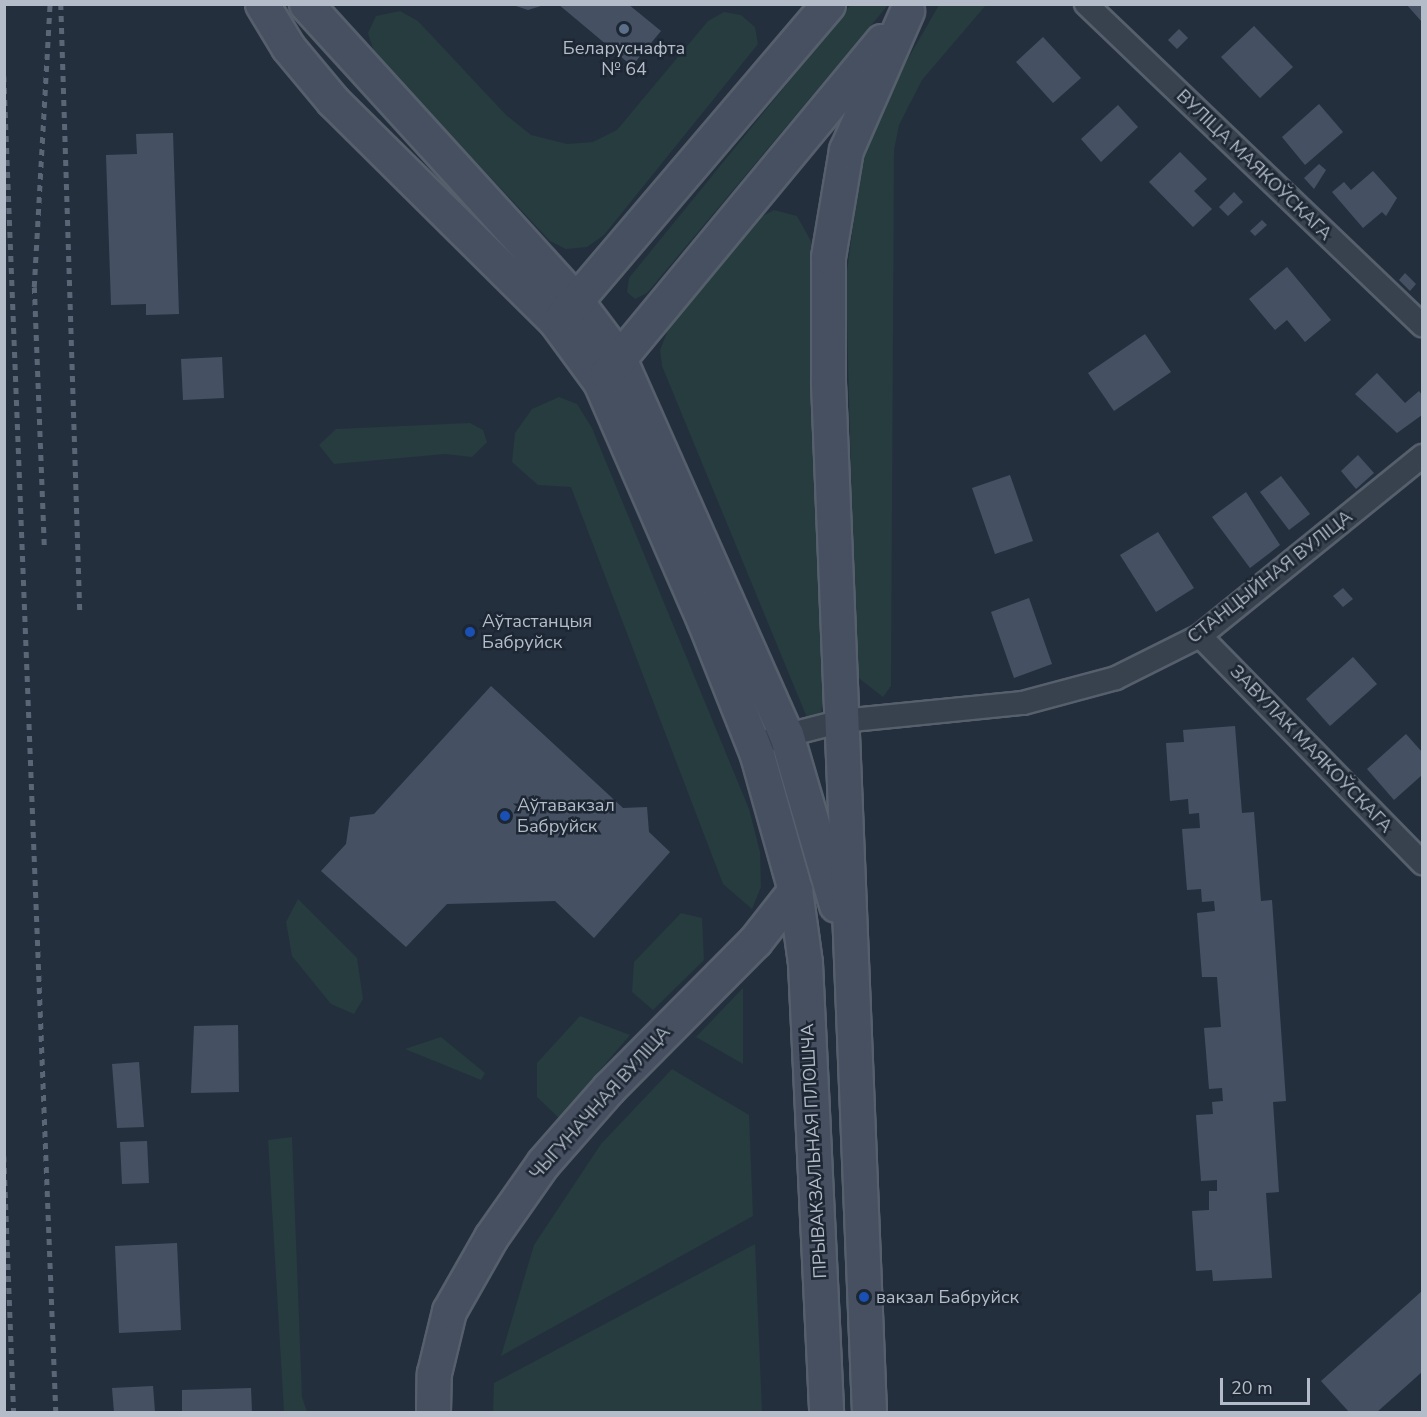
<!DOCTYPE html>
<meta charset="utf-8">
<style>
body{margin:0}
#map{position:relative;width:1427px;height:1417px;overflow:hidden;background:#242f3e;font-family:"Nunito Sans",sans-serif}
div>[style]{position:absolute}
.green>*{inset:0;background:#263c3f}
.building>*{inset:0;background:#455162}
.roads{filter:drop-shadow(2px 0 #565f6c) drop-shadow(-2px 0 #565f6c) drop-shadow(0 2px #565f6c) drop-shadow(0 -2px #565f6c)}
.street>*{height:22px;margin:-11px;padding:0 11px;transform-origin:11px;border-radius:11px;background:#38414e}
.secondary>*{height:33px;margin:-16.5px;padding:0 16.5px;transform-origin:16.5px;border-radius:16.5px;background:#465061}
.rail>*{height:4.5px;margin-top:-2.25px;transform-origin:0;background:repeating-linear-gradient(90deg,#5a6575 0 6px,transparent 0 12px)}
.dots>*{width:16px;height:16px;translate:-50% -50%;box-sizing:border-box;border:3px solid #1d2633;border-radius:50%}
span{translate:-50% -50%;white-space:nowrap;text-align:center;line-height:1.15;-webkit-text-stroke:5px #1d2633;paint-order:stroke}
.poi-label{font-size:18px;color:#b4bcc9}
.left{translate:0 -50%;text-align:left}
.street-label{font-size:18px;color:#b4bcc9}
.frame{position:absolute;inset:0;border:6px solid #b4bcc9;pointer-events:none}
.scale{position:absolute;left:1220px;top:1378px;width:90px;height:27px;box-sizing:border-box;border:3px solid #b4bcc9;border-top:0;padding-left:8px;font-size:18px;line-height:21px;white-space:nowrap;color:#b4bcc9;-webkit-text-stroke:4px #1d2633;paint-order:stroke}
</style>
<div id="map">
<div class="green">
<div style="clip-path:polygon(851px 5px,888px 5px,647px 293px,635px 299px,627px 292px,629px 278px)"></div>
<div style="clip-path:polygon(939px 5px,986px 5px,922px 80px,899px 125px,894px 150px,891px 686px,883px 697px,856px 676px,846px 279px,861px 167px,887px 95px)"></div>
<div style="clip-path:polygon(400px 11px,418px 21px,506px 115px,531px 135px,567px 144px,593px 142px,617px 130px,708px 21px,724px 12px,741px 15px,755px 27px,758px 44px,604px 235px,587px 247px,566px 249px,550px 241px,375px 55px,368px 33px,376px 16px)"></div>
<div style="clip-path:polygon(774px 210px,797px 216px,812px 243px,826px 667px,821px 715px,808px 720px,662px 366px,660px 350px,673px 317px,753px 221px)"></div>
<div style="clip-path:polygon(559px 397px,577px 404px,592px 428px,749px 809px,760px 852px,761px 887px,752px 909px,723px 884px,571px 487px,538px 485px,512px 462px,515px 433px,532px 409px)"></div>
<div style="clip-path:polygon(470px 423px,483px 430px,487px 442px,472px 457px,445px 454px,334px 464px,319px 445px,336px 429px)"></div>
<div style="clip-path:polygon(298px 899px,357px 958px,363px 999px,354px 1014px,331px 1004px,292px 956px,286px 922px)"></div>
<div style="clip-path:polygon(681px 913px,702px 918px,704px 960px,653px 1010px,632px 992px,634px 962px)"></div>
<div style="clip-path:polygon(743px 988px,743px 1064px,696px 1037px)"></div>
<div style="clip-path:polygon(580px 1016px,630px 1035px,559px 1118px,537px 1097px,537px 1063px)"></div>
<div style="clip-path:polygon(441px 1037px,485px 1073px,481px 1080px,405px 1049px)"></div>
<div style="clip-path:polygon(672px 1069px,749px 1115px,753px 1216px,501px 1356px,534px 1245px,601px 1144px)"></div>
<div style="clip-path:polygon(292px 1137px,302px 1397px,307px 1412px,284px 1412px,268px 1140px)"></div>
<div style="clip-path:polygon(755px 1244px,762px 1412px,493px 1412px,494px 1383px)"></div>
</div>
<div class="building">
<div style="clip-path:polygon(510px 4px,544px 4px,544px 5px,528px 10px)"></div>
<div style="clip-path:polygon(558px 4px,628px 4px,661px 31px,632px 66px)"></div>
<div style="clip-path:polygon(1406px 4px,1422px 4px,1422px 22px)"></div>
<div style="clip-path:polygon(1254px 26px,1293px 67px,1260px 98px,1221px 57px)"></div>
<div style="clip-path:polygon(1179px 29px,1188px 38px,1177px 49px,1168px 40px)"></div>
<div style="clip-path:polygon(1043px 37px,1081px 78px,1053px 103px,1016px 62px)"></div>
<div style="clip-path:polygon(1319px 104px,1343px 132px,1305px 165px,1282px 137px)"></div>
<div style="clip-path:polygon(1118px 105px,1138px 127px,1101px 162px,1081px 139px)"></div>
<div style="clip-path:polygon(173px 133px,179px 314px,146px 315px,146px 304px,111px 305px,106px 155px,137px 154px,136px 134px)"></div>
<div style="clip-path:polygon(1180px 152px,1207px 179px,1194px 191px,1212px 209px,1193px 227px,1149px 182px)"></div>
<div style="clip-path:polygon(1319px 164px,1326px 170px,1314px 189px,1304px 178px)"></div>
<div style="clip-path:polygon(1373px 171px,1397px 198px,1386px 216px,1382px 212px,1363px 228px,1332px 192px,1344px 182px,1351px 190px)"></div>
<div style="clip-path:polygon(1234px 192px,1243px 202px,1228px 216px,1219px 207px)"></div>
<div style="clip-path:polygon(1262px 220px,1267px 225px,1255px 236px,1250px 231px)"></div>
<div style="clip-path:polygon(1287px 267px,1331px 320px,1305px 342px,1287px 320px,1275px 330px,1249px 299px)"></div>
<div style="clip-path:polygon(1405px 273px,1416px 284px,1410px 291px,1399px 280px)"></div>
<div style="clip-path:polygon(1145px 334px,1171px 372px,1114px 411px,1088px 373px)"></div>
<div style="clip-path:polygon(222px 357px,224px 398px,183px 400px,181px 359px)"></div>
<div style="clip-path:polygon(1377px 373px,1405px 403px,1419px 391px,1422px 395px,1422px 415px,1397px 433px,1355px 394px)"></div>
<div style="clip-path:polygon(1358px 455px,1374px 473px,1356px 489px,1341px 471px)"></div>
<div style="clip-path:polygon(1010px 475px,1033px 541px,995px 554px,972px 488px)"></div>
<div style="clip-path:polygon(1281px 476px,1310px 514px,1289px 530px,1260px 492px)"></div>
<div style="clip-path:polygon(1246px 492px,1280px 545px,1250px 568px,1212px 517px)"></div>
<div style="clip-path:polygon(1158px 532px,1194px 588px,1156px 612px,1120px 555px)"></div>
<div style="clip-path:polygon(1343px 588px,1353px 599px,1343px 607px,1333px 596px)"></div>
<div style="clip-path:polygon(1029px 598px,1052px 664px,1014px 678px,991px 612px)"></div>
<div style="clip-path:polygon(1353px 657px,1377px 684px,1330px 726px,1306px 699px)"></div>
<div style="clip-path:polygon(491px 686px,623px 808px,647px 807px,649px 832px,670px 852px,594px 938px,555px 901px,447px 904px,406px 947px,321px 871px,346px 844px,350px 817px,374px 814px)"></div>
<div style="clip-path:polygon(1235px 726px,1242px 813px,1254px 812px,1261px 901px,1272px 900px,1286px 1101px,1273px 1102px,1279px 1192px,1266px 1193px,1272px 1278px,1213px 1281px,1212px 1270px,1196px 1271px,1192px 1211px,1209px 1210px,1209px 1191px,1217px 1191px,1217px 1180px,1201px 1181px,1196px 1115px,1213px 1114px,1212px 1102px,1223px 1101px,1222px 1088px,1209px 1089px,1204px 1028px,1221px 1027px,1217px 977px,1202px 977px,1197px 913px,1215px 911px,1214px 901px,1202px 902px,1201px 889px,1187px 890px,1182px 829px,1200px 828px,1199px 813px,1189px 814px,1188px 799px,1170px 801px,1166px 743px,1184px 742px,1183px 730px)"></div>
<div style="clip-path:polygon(1406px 734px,1422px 752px,1422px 775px,1394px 800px,1367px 769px)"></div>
<div style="clip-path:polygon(238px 1025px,239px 1092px,191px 1093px,194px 1026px)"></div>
<div style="clip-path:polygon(139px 1062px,144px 1127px,117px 1128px,112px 1064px)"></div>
<div style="clip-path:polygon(147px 1141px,149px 1183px,122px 1184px,120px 1142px)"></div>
<div style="clip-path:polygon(177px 1243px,181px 1330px,119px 1333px,115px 1246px)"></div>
<div style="clip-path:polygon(1422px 1291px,1422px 1372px,1377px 1412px,1349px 1412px,1321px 1381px)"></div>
<div style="clip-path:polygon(153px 1386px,155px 1412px,114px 1412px,112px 1388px)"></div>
<div style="clip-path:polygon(251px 1388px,252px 1412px,182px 1412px,182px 1390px)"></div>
</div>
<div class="roads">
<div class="street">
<div style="left:1086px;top:4px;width:465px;rotate:43.7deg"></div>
<div style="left:1200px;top:636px;width:318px;rotate:45.6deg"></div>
<div style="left:772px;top:739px;width:72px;rotate:-14.4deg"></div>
<div style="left:842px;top:721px;width:182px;rotate:-5.7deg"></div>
<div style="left:1023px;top:703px;width:96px;rotate:-15deg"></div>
<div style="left:1116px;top:678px;width:94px;rotate:-26.6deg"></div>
<div style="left:1200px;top:636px;width:286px;rotate:-39deg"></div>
</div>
<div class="secondary">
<div style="left:262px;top:4px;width:50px;rotate:58.8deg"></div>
<div style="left:288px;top:47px;width:70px;rotate:50.2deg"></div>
<div style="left:333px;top:101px;width:314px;rotate:44.7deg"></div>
<div style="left:556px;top:322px;width:74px;rotate:53.7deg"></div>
<div style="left:600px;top:382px;width:261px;rotate:66.5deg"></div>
<div style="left:704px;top:621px;width:144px;rotate:68.4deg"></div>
<div style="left:757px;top:755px;width:140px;rotate:74.3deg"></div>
<div style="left:795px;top:890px;width:74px;rotate:82.2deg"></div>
<div style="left:805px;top:963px;width:449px;rotate:87.3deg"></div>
<div style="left:306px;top:4px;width:403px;rotate:47.7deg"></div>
<div style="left:577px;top:302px;width:70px;rotate:53.1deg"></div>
<div style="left:619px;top:358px;width:411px;rotate:66.1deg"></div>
<div style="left:786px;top:734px;width:178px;rotate:73.7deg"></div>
<div style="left:561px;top:318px;width:412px;rotate:-49.6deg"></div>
<div style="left:607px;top:373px;width:431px;rotate:-50.4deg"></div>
<div style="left:433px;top:1412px;width:39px;rotate:-89deg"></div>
<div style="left:434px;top:1373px;width:64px;rotate:-76.4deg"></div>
<div style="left:449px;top:1311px;width:85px;rotate:-60.4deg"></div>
<div style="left:491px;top:1237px;width:90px;rotate:-54.9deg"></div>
<div style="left:543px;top:1163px;width:100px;rotate:-48.7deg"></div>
<div style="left:609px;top:1088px;width:207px;rotate:-45.2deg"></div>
<div style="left:755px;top:941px;width:65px;rotate:-51.9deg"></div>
<div style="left:869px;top:1412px;width:1032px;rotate:-92.28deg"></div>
<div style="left:828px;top:381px;width:124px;rotate:-90deg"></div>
<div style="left:828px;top:257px;width:109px;rotate:-80.5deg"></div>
<div style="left:846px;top:150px;width:152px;rotate:-66.3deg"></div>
</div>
</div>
<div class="rail">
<div style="left:61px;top:4px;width:607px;rotate:88.21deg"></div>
<div style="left:4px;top:76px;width:1337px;rotate:87.77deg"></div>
<div style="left:44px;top:545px;width:258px;rotate:-92.2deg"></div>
<div style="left:34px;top:287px;width:283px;rotate:-86.8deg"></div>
<div style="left:4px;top:1156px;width:256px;rotate:87.8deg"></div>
</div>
<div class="dots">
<div style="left:624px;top:29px;background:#5c6f8a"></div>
<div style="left:470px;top:632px;background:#1a4fb4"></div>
<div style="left:505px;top:816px;background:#1a4fb4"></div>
<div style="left:864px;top:1297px;background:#1a4fb4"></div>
</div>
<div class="poi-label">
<span style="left:624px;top:59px">Беларуснафта<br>№ 64</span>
<span class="left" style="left:482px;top:632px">Аўтастанцыя<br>Бабруйск</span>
<span class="left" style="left:517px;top:816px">Аўтавакзал<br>Бабруйск</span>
<span class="left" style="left:876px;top:1297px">вакзал Бабруйск</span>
</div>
<div class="street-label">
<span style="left:1254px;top:165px;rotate:44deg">ВУЛІЦА МАЯКОЎСКАГА</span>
<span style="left:1270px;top:577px;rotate:-38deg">СТАНЦЫЙНАЯ ВУЛІЦА</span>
<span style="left:1311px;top:749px;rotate:46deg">ЗАВУЛАК МАЯКОЎСКАГА</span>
<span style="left:600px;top:1103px;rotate:-48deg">ЧЫГУНАЧНАЯ ВУЛІЦА</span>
<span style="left:814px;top:1151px;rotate:-93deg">ПРЫВАКЗАЛЬНАЯ ПЛОШЧА</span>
</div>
<div class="frame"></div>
<div class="scale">20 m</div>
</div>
